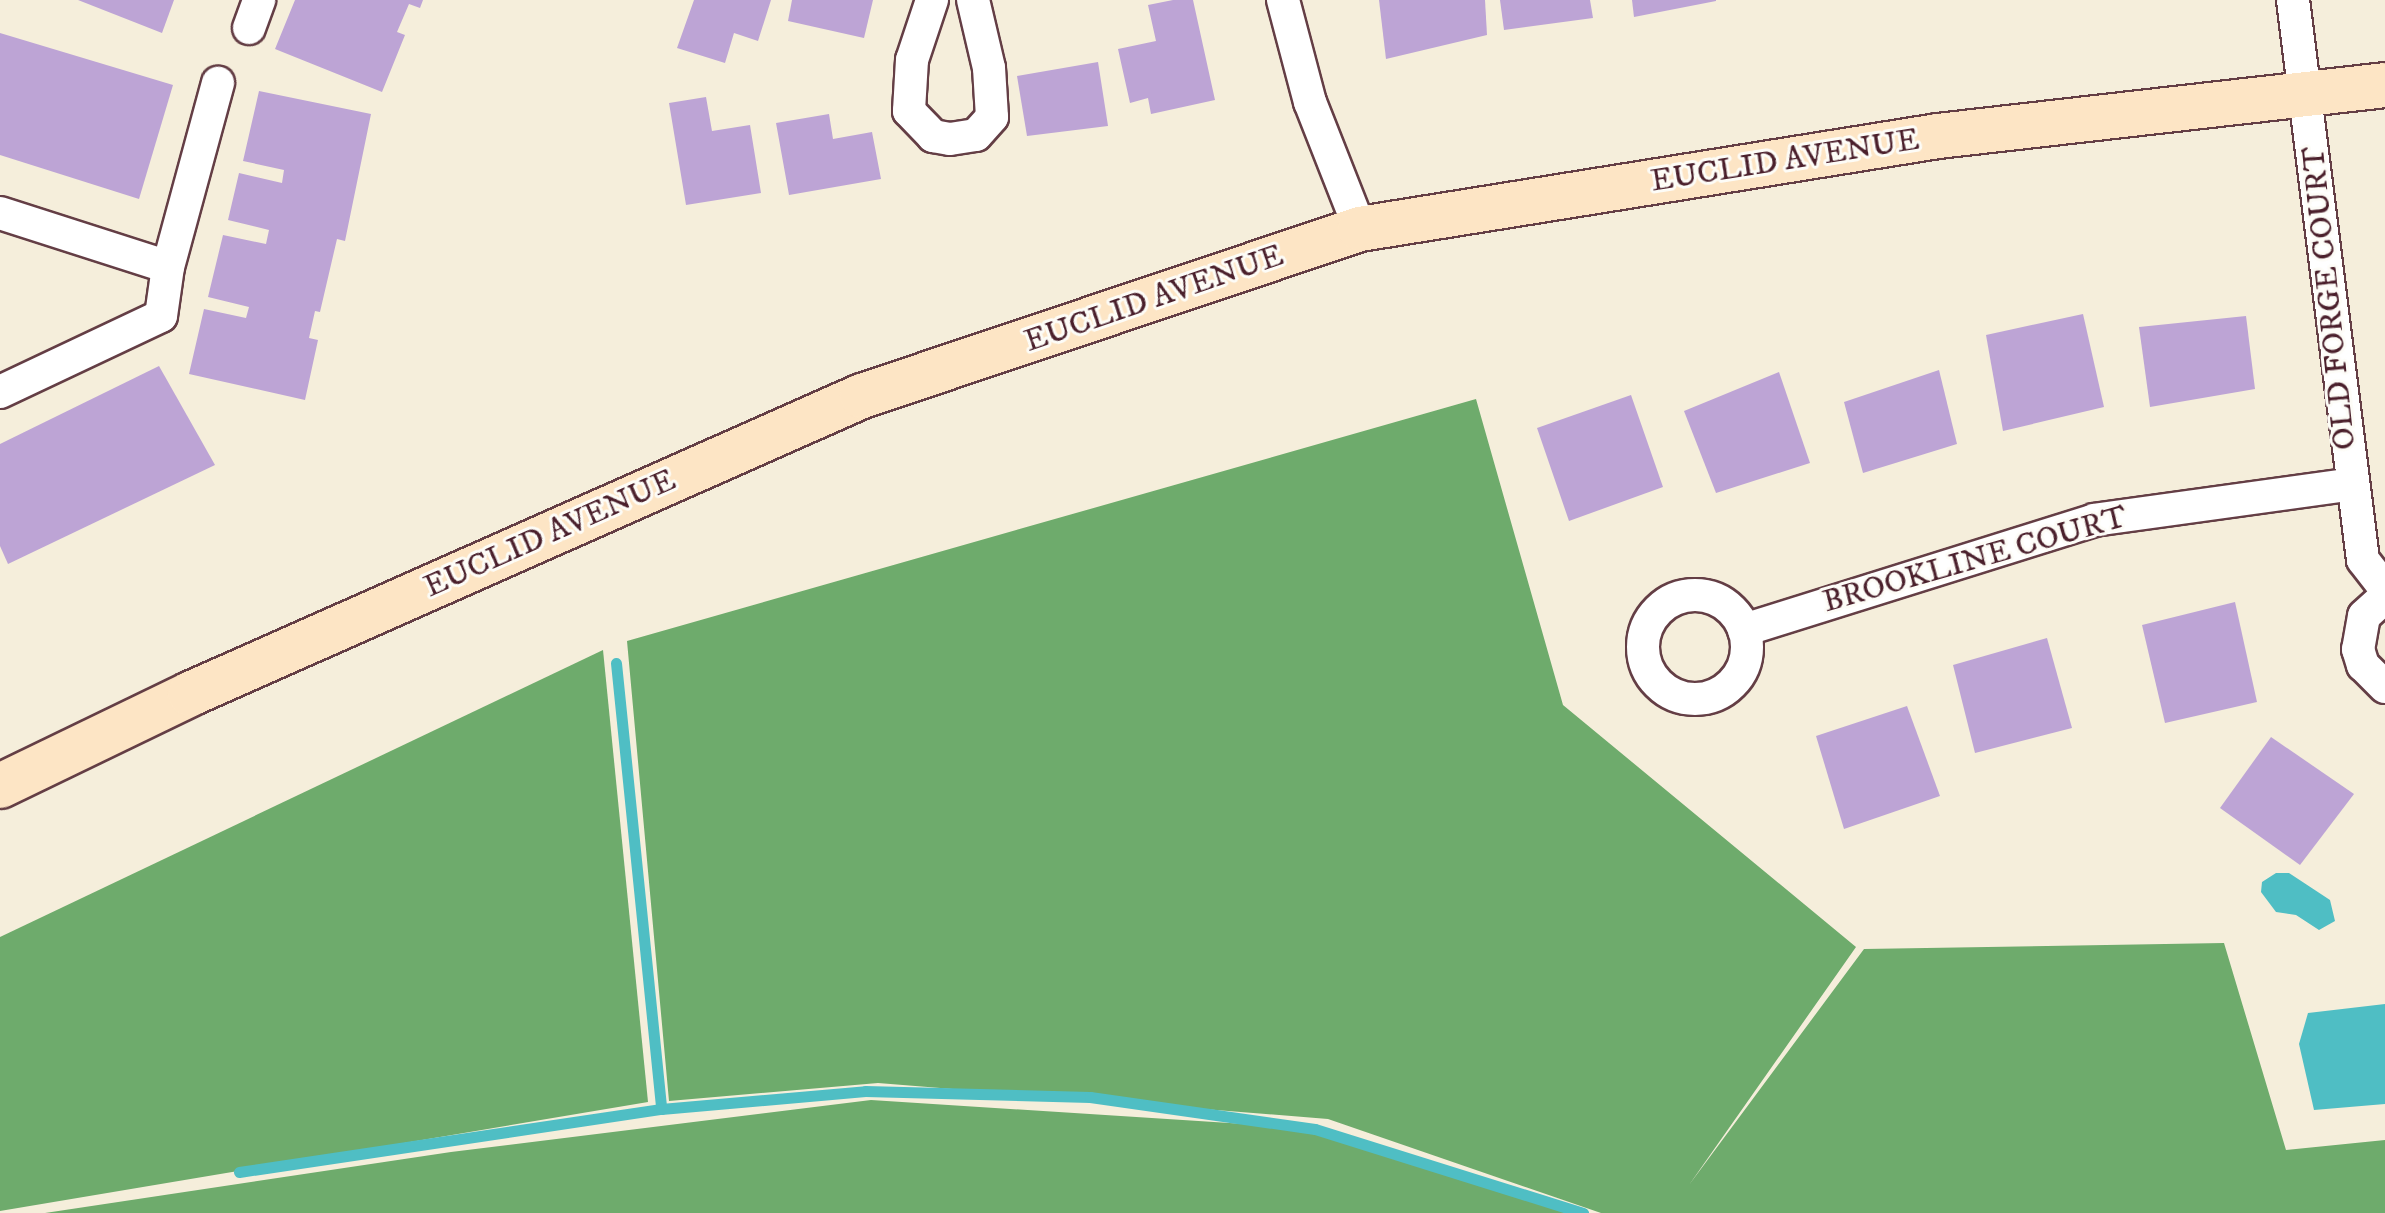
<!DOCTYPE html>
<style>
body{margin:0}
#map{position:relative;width:2385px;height:1213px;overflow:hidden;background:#f5eedb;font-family:"IM FELL DW Pica",serif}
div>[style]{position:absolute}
.forest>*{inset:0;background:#6eab6c}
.water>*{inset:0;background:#4fbec4}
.stream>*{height:11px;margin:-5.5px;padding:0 5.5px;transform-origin:5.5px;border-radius:5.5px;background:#4fbec4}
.building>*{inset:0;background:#bda4d5}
.roads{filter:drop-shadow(2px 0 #643e45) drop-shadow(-2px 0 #643e45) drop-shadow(0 2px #643e45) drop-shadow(0 -2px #643e45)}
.street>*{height:32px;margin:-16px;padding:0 16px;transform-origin:16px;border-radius:16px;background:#fff}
.street>.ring{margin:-16px;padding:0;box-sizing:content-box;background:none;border:32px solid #fff;border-radius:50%}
.secondary>*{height:44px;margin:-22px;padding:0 22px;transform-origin:22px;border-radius:22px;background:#fde5c5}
span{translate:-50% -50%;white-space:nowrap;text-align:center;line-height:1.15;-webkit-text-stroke:6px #fdfcf7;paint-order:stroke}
.street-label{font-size:32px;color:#4a1f2b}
</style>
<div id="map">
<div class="forest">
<div style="clip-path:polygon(1476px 399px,1563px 705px,1856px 947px,1689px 1185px,1864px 949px,2224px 943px,2286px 1150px,2385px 1140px,2385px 1213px,1601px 1213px,1328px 1119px,878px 1083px,669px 1101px,627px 641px)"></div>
<div style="clip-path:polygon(603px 650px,648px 1102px,0 1211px,0 937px)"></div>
<div style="clip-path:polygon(871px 1100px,1306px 1128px,1568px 1213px,45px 1213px,451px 1152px)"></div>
</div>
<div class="water">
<div style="clip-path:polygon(2276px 873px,2289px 873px,2330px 900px,2335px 921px,2319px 930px,2296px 915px,2276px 912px,2261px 892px,2262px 882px)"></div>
<div style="clip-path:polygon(2385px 1004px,2385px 1104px,2314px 1110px,2299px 1044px,2308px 1013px)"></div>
</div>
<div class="stream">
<div style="left:616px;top:663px;width:448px;rotate:84.2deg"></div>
<div style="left:239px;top:1172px;width:427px;rotate:-8.5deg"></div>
<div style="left:661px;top:1109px;width:205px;rotate:-5deg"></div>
<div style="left:865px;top:1091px;width:225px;rotate:1.5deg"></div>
<div style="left:1090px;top:1097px;width:227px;rotate:8.1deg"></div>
<div style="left:1315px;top:1129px;width:281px;rotate:17.4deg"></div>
</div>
<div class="building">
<div style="clip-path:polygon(78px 0,174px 0,162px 33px)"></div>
<div style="clip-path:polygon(295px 0,423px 0,420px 8px,409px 4px,397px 32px,405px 35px,382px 92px,275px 49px)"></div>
<div style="clip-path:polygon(694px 0,771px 0,758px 41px,734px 33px,725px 63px,677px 48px)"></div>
<div style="clip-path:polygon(792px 0,873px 0,864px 38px,788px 21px)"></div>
<div style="clip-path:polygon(1173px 0,1193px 0,1215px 100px,1151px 114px,1148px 98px,1130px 103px,1118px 49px,1156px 41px,1148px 5px)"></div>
<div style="clip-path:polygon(1379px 0,1485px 0,1487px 35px,1386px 59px)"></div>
<div style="clip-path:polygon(1500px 0,1590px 0,1593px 18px,1504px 30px)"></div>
<div style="clip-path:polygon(1632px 0,1716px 0,1716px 1px,1634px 17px)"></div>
<div style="clip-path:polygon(0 33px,173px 85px,139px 199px,0 155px)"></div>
<div style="clip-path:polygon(1098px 62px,1108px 126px,1027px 136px,1017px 76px)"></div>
<div style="clip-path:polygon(259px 91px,371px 114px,345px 241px,337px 239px,320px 312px,315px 311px,309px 338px,318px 340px,305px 400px,189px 374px,204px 309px,246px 318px,249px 307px,208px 297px,223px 235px,266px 244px,269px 230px,228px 220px,239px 173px,282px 183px,284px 170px,243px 161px)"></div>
<div style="clip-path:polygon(706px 97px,712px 131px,750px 125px,761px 193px,686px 205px,669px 103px)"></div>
<div style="clip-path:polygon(829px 114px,833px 139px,872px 132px,881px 179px,789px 195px,776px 123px)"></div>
<div style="clip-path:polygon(2083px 314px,2104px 407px,2003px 431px,1986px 335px)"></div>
<div style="clip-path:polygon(2246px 316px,2255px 389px,2150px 407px,2139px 327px)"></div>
<div style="clip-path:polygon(159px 366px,215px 465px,8px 564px,0 546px,0 444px)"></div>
<div style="clip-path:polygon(1939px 370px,1957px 444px,1863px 473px,1844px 402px)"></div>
<div style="clip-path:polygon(1779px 372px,1810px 463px,1716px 493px,1684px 411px)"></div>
<div style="clip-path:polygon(1631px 395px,1663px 487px,1569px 521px,1537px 428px)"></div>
<div style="clip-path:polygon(2235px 602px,2257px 702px,2165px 723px,2142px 625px)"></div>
<div style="clip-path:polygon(2047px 638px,2072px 728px,1975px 753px,1953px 665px)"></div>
<div style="clip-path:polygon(1907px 706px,1940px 796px,1844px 829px,1816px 736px)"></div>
<div style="clip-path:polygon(2271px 737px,2354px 794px,2300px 865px,2220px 808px)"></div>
</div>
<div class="roads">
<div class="street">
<div style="left:932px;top:0;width:63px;rotate:108.4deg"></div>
<div style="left:912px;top:60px;width:51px;rotate:93.4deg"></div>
<div style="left:909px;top:111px;width:35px;rotate:46deg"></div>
<div style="left:933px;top:136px;width:17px;rotate:10deg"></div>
<div style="left:950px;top:139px;width:26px;rotate:-9deg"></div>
<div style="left:976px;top:135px;width:24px;rotate:-48deg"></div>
<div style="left:992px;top:117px;width:49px;rotate:-93.5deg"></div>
<div style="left:989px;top:68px;width:70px;rotate:-103.2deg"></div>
<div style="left:1283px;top:0;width:106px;rotate:75.2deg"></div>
<div style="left:1310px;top:102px;width:136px;rotate:68.5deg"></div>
<div style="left:2293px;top:0;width:564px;rotate:82.87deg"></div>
<div style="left:2363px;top:560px;width:36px;rotate:52deg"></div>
<div style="left:249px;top:28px;width:30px;rotate:-70deg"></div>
<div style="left:0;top:213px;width:176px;rotate:17.8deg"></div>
<div style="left:0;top:392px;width:178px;rotate:-25.3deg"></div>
<div style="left:161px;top:316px;width:49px;rotate:-81.9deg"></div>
<div style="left:168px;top:267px;width:191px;rotate:-74.8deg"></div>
<div class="ring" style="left:1643px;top:595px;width:72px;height:72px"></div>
<div style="left:2385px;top:597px;width:28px;rotate:138deg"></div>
<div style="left:2364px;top:616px;width:34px;rotate:100deg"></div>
<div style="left:2358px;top:649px;width:17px;rotate:73deg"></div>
<div style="left:2363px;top:665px;width:31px;rotate:45deg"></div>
<div style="left:1744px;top:630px;width:367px;rotate:-17.4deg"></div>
<div style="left:2094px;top:520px;width:260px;rotate:-7.9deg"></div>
</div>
<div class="secondary">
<div style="left:0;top:786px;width:211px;rotate:-25.8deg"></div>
<div style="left:190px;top:694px;width:735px;rotate:-23.92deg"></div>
<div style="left:862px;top:396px;width:525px;rotate:-18.54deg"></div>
<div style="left:1360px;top:229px;width:585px;rotate:-9.14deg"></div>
<div style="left:1938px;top:136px;width:450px;rotate:-6.5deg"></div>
</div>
</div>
<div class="street-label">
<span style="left:1785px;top:161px;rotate:-9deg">EUCLID AVENUE</span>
<span style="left:2330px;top:298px;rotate:-96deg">OLD FORGE COURT</span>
<span style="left:1154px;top:299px;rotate:-19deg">EUCLID AVENUE</span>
<span style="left:550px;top:534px;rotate:-24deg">EUCLID AVENUE</span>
<span style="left:1975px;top:560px;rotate:-16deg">BROOKLINE COURT</span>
</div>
</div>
